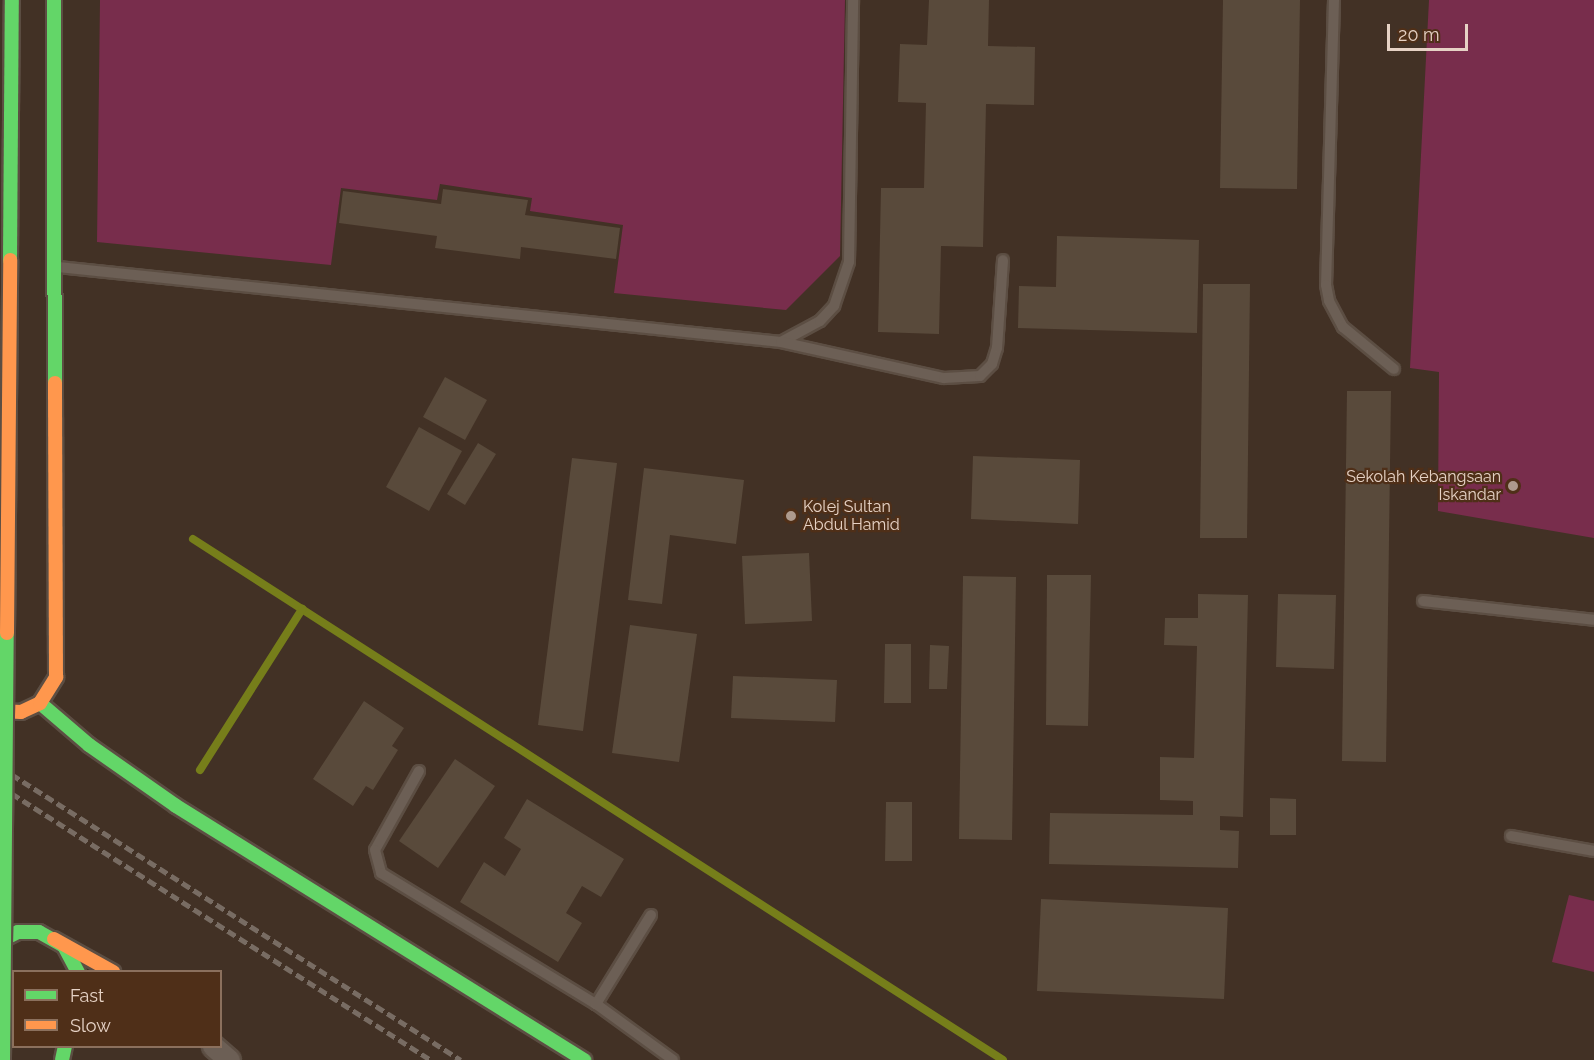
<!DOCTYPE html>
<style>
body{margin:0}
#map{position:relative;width:1594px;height:1060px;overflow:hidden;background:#423125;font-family:Raleway,sans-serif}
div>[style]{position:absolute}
.green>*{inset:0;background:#782d4c}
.stream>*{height:8px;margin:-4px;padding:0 4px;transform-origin:4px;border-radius:4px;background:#767e1a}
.building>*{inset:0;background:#594a3b}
.roads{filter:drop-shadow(2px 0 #5c4e43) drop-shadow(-2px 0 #5c4e43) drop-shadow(0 2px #5c4e43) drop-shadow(0 -2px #5c4e43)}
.lane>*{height:10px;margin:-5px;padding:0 5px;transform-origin:5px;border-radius:5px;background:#6c5f55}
.street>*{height:21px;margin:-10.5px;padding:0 10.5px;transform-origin:10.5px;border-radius:10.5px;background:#6c5f55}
.fast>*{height:14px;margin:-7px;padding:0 7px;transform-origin:7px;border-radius:7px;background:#63d668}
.slow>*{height:14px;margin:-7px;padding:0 7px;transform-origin:7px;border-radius:7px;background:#ff974d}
.rail>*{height:4.5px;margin-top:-2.25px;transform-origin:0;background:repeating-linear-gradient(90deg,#786c63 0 9px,transparent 0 13.5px)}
.bridges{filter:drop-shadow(2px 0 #5c4e43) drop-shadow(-2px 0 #5c4e43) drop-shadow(0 2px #5c4e43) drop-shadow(0 -2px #5c4e43)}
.fast-bridge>*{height:14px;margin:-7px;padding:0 7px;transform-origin:7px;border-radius:7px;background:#63d668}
.slow-bridge>*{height:14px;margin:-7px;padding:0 7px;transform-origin:7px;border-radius:7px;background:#ff974d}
.dots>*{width:16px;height:16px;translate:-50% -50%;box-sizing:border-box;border:3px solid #4f2f18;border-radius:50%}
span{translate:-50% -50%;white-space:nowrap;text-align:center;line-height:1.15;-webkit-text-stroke:4.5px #4f2f18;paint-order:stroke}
.poi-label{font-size:16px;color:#e6d2c5}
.right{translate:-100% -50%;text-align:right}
.left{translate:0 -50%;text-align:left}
.legend{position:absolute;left:12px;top:970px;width:210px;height:78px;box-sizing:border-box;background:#4f2f18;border:2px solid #8b705d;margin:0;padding:8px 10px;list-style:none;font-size:18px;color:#e6d2c5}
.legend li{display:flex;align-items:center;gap:12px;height:30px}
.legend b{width:30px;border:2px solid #8b705d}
.scale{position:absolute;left:1387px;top:24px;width:81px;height:27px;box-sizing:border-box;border:3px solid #e6d2c5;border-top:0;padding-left:8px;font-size:18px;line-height:21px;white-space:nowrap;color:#e6d2c5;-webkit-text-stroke:4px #4f2f18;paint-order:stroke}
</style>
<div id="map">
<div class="green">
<div style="clip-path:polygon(100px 0,845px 0,840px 256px,786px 310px,614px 293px,623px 225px,530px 211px,532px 198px,440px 184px,437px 200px,341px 188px,331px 265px,97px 242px)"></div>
<div style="clip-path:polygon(1429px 0,1594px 0,1594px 538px,1438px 511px,1439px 372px,1410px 368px)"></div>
<div style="clip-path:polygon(1569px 895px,1594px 901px,1594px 972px,1552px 962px)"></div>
</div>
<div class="stream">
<div style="left:193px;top:539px;width:963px;rotate:32.75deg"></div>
<div style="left:200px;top:770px;width:191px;rotate:-57.6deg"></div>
</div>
<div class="building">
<div style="clip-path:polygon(929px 0,989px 0,988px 46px,1035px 47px,1034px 105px,986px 104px,983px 247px,941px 246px,939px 334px,878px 332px,881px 188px,924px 188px,926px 103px,898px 102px,900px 44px,927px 45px)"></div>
<div style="clip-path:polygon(1223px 0,1300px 0,1297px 189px,1220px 188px)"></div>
<div style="clip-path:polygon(443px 189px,528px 200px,525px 215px,620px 228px,616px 259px,521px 247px,520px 259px,435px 248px,437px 236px,339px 223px,343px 191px,441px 204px)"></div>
<div style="clip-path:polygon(1057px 236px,1199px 240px,1197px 333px,1018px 328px,1019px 286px,1056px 287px)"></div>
<div style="clip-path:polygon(1203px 284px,1250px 284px,1247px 538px,1200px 538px)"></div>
<div style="clip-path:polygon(445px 377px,487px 400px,465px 440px,423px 417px)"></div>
<div style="clip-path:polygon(1347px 391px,1391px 391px,1386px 762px,1342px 761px)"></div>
<div style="clip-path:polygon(419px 427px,462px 451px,429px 511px,386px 487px)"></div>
<div style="clip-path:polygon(478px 443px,496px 454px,465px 505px,447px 494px)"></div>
<div style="clip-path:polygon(973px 456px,1080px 460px,1078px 524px,971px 519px)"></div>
<div style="clip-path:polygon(572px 458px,617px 463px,583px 731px,538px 725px)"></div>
<div style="clip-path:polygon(644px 468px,744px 480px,736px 544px,670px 535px,662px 604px,628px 600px)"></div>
<div style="clip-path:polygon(809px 553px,812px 621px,745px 624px,742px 556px)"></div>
<div style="clip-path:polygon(1047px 575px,1091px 575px,1088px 726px,1046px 725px)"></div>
<div style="clip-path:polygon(963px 576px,1016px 577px,1012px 840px,959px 839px)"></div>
<div style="clip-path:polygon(1198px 594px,1248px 595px,1243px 817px,1220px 816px,1220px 830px,1239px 831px,1238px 868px,1049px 864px,1050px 813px,1193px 815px,1193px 801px,1160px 800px,1160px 757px,1194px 758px,1197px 646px,1164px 645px,1165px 618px,1198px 618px)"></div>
<div style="clip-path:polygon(1278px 594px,1336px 595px,1334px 669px,1276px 667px)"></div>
<div style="clip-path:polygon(630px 625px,697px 634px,679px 762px,612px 753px)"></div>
<div style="clip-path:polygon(885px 644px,911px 644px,911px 703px,884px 703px)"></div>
<div style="clip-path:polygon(930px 645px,949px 646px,947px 689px,929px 689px)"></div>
<div style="clip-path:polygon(733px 676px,837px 680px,835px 722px,731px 718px)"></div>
<div style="clip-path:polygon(364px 701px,404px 728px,392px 746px,398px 750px,373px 790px,366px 786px,353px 806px,313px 779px)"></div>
<div style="clip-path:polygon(455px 759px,495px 786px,438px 868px,399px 841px)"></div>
<div style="clip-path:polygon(1270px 798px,1296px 799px,1296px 835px,1270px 835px)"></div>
<div style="clip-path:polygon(527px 799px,624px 859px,601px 897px,582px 886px,566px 913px,582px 923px,558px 962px,460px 902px,484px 862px,505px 876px,521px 849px,504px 838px)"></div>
<div style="clip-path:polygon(886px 802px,912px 802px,912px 861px,885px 861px)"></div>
<div style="clip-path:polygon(1041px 899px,1228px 908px,1224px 999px,1037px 991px)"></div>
</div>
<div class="roads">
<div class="lane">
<div style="left:1334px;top:0;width:285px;rotate:91.6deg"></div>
<div style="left:1326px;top:285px;width:16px;rotate:79deg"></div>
<div style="left:1329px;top:301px;width:30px;rotate:62deg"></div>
<div style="left:1343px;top:327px;width:66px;rotate:39.5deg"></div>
<div style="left:58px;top:267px;width:727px;rotate:5.92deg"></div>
<div style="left:781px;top:342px;width:44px;rotate:-28.3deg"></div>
<div style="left:820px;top:321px;width:21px;rotate:-47deg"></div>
<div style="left:834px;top:306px;width:46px;rotate:-71.2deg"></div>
<div style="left:849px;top:262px;width:262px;rotate:-89.1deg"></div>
<div style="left:781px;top:342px;width:167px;rotate:12.5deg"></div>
<div style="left:944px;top:378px;width:36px;rotate:-3deg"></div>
<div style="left:980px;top:376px;width:17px;rotate:-45deg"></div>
<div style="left:992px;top:364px;width:17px;rotate:-73deg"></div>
<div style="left:997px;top:348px;width:88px;rotate:-86.1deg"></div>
<div style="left:1423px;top:601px;width:172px;rotate:6.3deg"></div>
<div style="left:419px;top:771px;width:90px;rotate:119.1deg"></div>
<div style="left:375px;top:850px;width:24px;rotate:75deg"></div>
<div style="left:381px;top:873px;width:252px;rotate:31.4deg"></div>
<div style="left:1511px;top:836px;width:84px;rotate:10.2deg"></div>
<div style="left:651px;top:915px;width:105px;rotate:121.7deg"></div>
<div style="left:596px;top:1004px;width:95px;rotate:36deg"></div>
</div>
<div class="street">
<div style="left:213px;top:1046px;width:21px;rotate:41deg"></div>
</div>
<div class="fast">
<div style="left:54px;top:0;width:383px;rotate:89.9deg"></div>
<div style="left:40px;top:703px;width:65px;rotate:40.6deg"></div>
<div style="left:89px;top:745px;width:106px;rotate:35deg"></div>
<div style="left:176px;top:806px;width:481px;rotate:31.9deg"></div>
<div style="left:0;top:941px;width:20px;rotate:-27deg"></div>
<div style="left:18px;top:932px;width:21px"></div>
<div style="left:39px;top:932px;width:29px;rotate:29deg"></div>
<div style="left:64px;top:946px;width:30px;rotate:62deg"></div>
<div style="left:62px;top:1060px;width:14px;rotate:-78deg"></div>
</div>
<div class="slow">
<div style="left:0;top:711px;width:21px;rotate:3deg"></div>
<div style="left:21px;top:712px;width:21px;rotate:-25deg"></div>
<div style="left:40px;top:703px;width:31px;rotate:-58deg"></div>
<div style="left:56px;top:677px;width:294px;rotate:-90.2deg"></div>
<div style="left:54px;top:939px;width:68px;rotate:29.2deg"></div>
</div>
</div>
<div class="rail">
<div style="left:0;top:767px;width:546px;rotate:32.44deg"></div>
<div style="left:0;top:786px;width:511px;rotate:32.45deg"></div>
</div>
<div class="bridges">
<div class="fast-bridge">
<div style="left:10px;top:260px;width:260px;rotate:-89.6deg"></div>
<div style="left:3px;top:1060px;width:427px;rotate:-89.5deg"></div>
</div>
<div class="slow-bridge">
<div style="left:7px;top:633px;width:373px;rotate:-89.5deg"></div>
</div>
</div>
<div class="dots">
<div style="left:1513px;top:486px;background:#ad9a8d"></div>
<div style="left:791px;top:516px;background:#ad9a8d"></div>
</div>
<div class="poi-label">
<span class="right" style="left:1501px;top:486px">Sekolah Kebangsaan<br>Iskandar</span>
<span class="left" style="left:803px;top:516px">Kolej Sultan<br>Abdul Hamid</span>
</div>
<ul class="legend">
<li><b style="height:8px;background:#63d668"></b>Fast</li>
<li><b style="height:8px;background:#ff974d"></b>Slow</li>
</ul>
<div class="scale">20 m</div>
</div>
